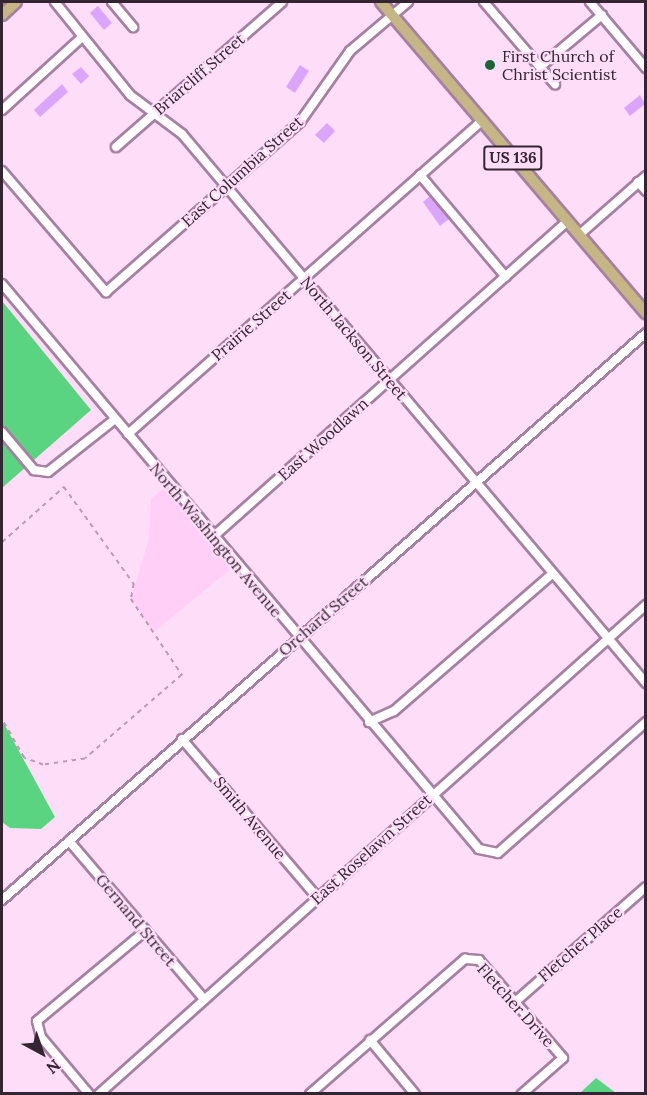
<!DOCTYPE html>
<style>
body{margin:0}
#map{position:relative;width:647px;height:1095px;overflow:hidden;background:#feddf9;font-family:Lora,serif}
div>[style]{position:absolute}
.built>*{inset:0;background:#ffcff8}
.green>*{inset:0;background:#5ad480}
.building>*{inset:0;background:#daa6fd}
.path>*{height:1.5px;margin-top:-0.75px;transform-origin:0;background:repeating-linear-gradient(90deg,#b79cb3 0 4.5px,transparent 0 9px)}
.roads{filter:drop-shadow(2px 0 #a680a0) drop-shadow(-2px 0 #a680a0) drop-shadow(0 2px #a680a0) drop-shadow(0 -2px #a680a0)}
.minor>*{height:8px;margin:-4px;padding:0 4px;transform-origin:4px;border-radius:4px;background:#fff}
.major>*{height:10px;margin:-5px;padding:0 5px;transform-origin:5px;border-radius:5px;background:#c6b685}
.dots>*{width:16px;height:16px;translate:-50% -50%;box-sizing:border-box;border:3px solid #feddf9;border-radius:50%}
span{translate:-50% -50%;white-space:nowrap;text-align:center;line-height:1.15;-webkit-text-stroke:4.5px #feddf9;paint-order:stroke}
.shield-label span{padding:2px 4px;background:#feddf9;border:2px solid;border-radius:4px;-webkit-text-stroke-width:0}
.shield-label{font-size:15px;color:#342532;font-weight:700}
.poi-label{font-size:16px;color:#342532}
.left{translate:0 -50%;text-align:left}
.street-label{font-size:16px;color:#342532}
.frame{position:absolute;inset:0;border:3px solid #342532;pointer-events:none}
.north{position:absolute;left:12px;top:1023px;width:60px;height:60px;-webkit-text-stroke:4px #feddf9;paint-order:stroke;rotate:140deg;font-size:16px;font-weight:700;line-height:24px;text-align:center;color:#342532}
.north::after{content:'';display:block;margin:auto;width:21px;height:27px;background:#342532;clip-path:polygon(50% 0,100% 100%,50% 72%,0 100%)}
</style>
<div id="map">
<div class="built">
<div style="clip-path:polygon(165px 487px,232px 568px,153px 633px,131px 599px,149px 539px,151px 499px)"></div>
</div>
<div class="green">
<div style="clip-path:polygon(2px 301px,91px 410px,2px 488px)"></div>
<div style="clip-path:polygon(2px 720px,55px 817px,41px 829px,10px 828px,2px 822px)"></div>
<div style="clip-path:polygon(596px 1078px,616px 1093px,580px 1093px)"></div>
</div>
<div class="building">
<div style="clip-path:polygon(98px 6px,112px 23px,104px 30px,90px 13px)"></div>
<div style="clip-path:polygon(300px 65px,309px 71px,295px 93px,286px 87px)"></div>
<div style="clip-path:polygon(81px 67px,89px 76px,81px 84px,72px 74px)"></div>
<div style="clip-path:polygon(62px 84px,68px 92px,40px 117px,34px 110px)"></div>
<div style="clip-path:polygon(640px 95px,645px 104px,630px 116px,624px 108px)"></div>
<div style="clip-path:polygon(327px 123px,335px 131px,324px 143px,315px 135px)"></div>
<div style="clip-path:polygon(430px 196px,449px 219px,440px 226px,423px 202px)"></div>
</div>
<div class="path">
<div style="left:2px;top:542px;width:83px;rotate:-41.6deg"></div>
<div style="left:64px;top:487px;width:120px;rotate:54.2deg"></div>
<div style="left:134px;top:584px;width:15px;rotate:101deg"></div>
<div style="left:131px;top:599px;width:92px;rotate:56.1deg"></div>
<div style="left:182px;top:675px;width:128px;rotate:139.1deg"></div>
<div style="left:85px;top:759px;width:42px;rotate:171.9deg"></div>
<div style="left:43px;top:765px;width:20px;rotate:-160deg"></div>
<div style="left:24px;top:758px;width:44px;rotate:-120.1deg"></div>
</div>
<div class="roads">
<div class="minor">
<div style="left:55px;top:2px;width:119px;rotate:51.1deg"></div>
<div style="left:130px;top:95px;width:65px;rotate:36.9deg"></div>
<div style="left:182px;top:134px;width:719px;rotate:49.8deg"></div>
<div style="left:112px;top:2px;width:33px;rotate:50deg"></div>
<div style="left:484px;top:2px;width:86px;rotate:49.3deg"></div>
<div style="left:540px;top:67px;width:81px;rotate:-40deg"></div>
<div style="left:590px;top:2px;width:87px;rotate:49.7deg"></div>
<div style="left:540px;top:67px;width:23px;rotate:49deg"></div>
<div style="left:2px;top:110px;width:107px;rotate:-42.3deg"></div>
<div style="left:116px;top:147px;width:220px;rotate:-41.1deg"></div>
<div style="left:2px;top:171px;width:160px;rotate:49.3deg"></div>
<div style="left:106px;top:292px;width:258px;rotate:-41.2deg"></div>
<div style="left:300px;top:122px;width:87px;rotate:-54.8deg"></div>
<div style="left:350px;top:51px;width:76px;rotate:-40.2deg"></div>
<div style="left:420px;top:175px;width:133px;rotate:49.9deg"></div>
<div style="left:638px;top:182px;width:12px;rotate:48deg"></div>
<div style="left:579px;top:235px;width:89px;rotate:-41.4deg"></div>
<div style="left:2px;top:284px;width:739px;rotate:49.83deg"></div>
<div style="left:479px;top:849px;width:19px;rotate:12deg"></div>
<div style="left:498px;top:853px;width:198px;rotate:-41.5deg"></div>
<div style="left:2px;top:432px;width:50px;rotate:49.9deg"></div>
<div style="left:34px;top:470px;width:14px;rotate:8deg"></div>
<div style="left:48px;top:472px;width:85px;rotate:-38.3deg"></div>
<div style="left:128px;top:434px;width:473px;rotate:-41.5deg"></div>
<div style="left:214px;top:536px;width:474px;rotate:-41.7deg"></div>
<div style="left:369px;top:722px;width:27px;rotate:-24deg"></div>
<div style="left:394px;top:711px;width:209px;rotate:-40.9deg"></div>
<div style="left:182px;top:739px;width:208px;rotate:49.5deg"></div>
<div style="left:69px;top:841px;width:206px;rotate:49.5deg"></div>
<div style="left:2px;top:900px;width:858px;rotate:-41.36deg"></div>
<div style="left:515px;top:1002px;width:174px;rotate:-41.3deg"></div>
<div style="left:370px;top:1040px;width:70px;rotate:50.2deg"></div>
<div style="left:89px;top:1094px;width:75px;rotate:-130.1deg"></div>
<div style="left:41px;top:1037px;width:16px;rotate:-104deg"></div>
<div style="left:37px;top:1021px;width:141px;rotate:-39.8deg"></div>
<div style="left:99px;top:1094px;width:734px;rotate:-41.8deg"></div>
<div style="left:310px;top:1094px;width:206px;rotate:-41.1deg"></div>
<div style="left:465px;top:959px;width:14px;rotate:4deg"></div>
<div style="left:479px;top:960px;width:129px;rotate:49.4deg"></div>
<div style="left:563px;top:1058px;width:55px;rotate:138.7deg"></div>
</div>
<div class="major">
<div style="left:381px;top:2px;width:409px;rotate:49.6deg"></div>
<div style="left:2px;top:15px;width:19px;rotate:-43deg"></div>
</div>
</div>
<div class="dots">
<div style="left:490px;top:65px;background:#1a6735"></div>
</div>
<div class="shield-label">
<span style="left:513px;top:158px">US 136</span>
</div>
<div class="poi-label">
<span class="left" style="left:502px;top:65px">First Church of<br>Christ Scientist</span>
</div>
<div class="street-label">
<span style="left:199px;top:74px;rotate:-41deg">Briarcliff Street</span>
<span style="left:242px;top:171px;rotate:-42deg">East Columbia Street</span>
<span style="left:251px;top:325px;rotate:-41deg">Prairie Street</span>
<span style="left:354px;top:338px;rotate:50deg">North Jackson Street</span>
<span style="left:323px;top:439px;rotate:-42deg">East Woodlawn</span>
<span style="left:216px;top:540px;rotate:50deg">North Washington Avenue</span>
<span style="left:323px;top:616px;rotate:-41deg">Orchard Street</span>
<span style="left:250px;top:818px;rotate:50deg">Smith Avenue</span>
<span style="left:371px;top:849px;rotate:-42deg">East Roselawn Street</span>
<span style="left:136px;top:920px;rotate:50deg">Gernand Street</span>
<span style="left:580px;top:944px;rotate:-41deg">Fletcher Place</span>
<span style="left:516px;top:1005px;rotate:48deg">Fletcher Drive</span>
</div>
<div class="frame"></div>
<div class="north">N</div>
</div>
